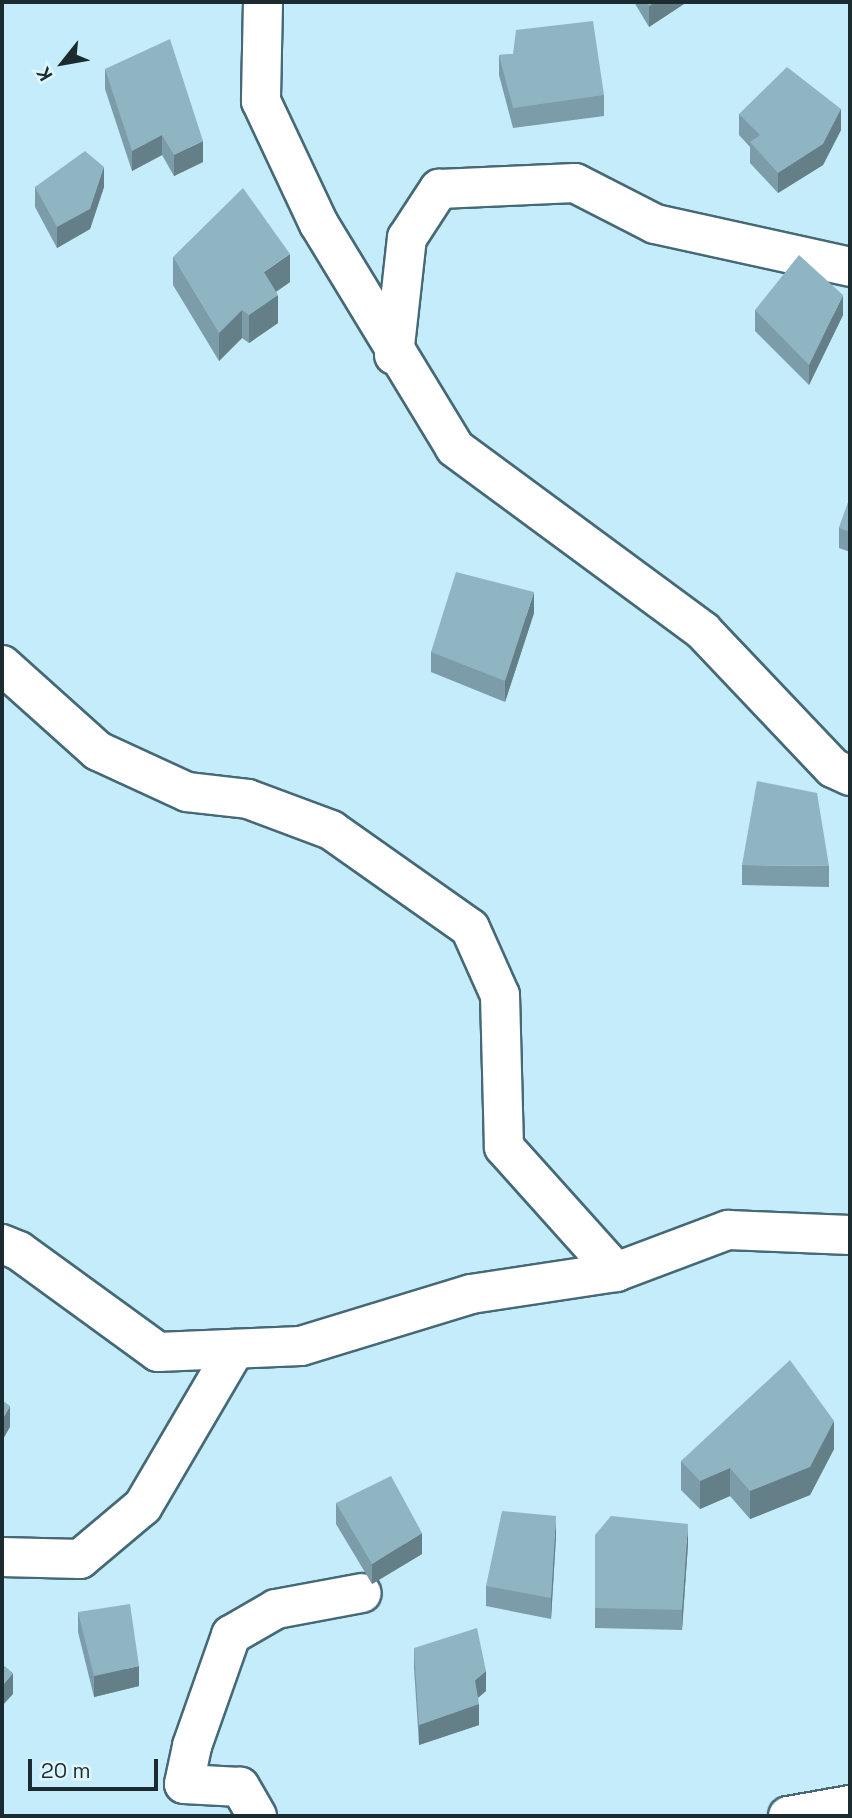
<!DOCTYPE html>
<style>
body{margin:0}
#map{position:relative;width:852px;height:1818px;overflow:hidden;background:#c5ecfa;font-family:"Space Grotesk",sans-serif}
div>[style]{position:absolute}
.roads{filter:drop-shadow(2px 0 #466976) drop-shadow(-2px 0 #466976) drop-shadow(0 2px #466976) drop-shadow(0 -2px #466976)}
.street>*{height:38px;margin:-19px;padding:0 19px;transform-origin:19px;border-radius:19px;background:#fff}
.wall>*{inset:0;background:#7b9ca8}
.shaded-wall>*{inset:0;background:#647f88}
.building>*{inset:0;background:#8fb5c3}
span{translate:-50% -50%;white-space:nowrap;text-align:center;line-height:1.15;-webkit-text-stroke:5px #dff6ff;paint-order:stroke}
.frame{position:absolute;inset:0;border:4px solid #1c2b30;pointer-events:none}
.north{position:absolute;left:28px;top:28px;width:70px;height:70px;-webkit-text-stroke:5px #dff6ff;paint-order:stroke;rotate:239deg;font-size:19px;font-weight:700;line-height:28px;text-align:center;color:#1c2b30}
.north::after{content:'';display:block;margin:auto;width:24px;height:32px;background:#1c2b30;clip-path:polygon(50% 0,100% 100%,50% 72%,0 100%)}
.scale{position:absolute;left:28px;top:1759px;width:130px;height:32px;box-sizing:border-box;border:4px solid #1c2b30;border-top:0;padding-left:9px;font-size:21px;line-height:24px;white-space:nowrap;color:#1c2b30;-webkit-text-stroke:5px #dff6ff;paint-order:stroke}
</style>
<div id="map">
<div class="roads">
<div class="street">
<div style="left:263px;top:2px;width:99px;rotate:91.2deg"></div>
<div style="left:261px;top:101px;width:136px;rotate:64.8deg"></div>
<div style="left:319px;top:224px;width:262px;rotate:58.7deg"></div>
<div style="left:455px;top:448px;width:308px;rotate:36.4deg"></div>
<div style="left:703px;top:631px;width:189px;rotate:46.5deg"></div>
<div style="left:833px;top:768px;width:19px;rotate:25deg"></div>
<div style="left:394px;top:355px;width:118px;rotate:-83.7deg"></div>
<div style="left:407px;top:238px;width:59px;rotate:-56.9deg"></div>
<div style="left:439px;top:189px;width:136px;rotate:-2.5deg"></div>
<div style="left:575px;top:183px;width:90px;rotate:27.1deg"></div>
<div style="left:655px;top:224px;width:200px;rotate:12.4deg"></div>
<div style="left:2px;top:665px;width:129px;rotate:41.9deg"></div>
<div style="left:98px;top:751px;width:98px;rotate:24.7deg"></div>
<div style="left:187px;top:792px;width:61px;rotate:6.5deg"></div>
<div style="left:248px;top:799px;width:89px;rotate:20.5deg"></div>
<div style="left:331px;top:830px;width:170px;rotate:35.2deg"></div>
<div style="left:470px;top:928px;width:73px;rotate:65.9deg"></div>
<div style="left:500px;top:995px;width:152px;rotate:88.5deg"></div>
<div style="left:504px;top:1147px;width:168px;rotate:48.1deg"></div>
<div style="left:2px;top:1244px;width:18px;rotate:22deg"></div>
<div style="left:19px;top:1251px;width:172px;rotate:36deg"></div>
<div style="left:158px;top:1352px;width:143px;rotate:-2.4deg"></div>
<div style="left:301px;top:1346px;width:178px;rotate:-17deg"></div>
<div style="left:471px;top:1294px;width:147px;rotate:-8.6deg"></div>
<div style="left:616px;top:1272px;width:120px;rotate:-20.6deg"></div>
<div style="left:728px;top:1230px;width:122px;rotate:2.3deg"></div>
<div style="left:2px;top:1557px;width:78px;rotate:1.5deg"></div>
<div style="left:80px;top:1559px;width:82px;rotate:-40.1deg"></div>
<div style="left:143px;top:1506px;width:182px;rotate:-59.6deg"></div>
<div style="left:257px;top:1816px;width:34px;rotate:-120deg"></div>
<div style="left:240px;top:1787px;width:56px;rotate:-176.9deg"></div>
<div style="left:184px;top:1784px;width:39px;rotate:-78deg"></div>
<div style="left:192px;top:1746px;width:118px;rotate:-70.6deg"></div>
<div style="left:231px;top:1635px;width:52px;rotate:-30deg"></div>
<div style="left:276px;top:1609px;width:87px;rotate:-10.5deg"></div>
<div style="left:788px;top:1816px;width:63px;rotate:-10.1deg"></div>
</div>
</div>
<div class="wall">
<div style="clip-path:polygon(634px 2px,687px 2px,649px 27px)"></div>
<div style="clip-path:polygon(513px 54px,604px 95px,604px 116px,513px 128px,499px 75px,499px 55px)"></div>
<div style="clip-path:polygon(105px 69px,203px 162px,174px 176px,162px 155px,132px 171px,105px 89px)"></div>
<div style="clip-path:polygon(739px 114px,841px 130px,823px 165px,778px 193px,750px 163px,750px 147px,739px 135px)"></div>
<div style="clip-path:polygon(35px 187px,104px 187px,90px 229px,57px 248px,35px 207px)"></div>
<div style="clip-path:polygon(173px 257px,290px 282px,276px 292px,278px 323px,249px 343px,242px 338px,219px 361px,173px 285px)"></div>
<div style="clip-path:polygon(755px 310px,843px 315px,809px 385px,755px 331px)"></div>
<div style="clip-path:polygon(850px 497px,850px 552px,839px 548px,839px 528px)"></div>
<div style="clip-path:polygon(534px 613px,505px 702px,431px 672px,431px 652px)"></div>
<div style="clip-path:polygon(742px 865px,829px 866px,829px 887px,742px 885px)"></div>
<div style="clip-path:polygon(834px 1449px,810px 1495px,750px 1519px,730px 1496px,700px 1509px,681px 1490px,681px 1461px)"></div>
<div style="clip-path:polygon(336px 1503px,422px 1554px,372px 1584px,336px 1524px)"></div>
<div style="clip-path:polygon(595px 1535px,688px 1544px,682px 1630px,595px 1628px)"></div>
<div style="clip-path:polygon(556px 1536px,551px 1619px,486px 1606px,486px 1586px)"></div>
<div style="clip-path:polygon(78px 1612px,139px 1686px,94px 1697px,78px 1632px)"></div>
<div style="clip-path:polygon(414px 1648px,486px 1691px,478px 1698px,479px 1725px,419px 1745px,414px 1668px)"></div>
</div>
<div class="shaded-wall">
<div style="clip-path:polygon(656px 2px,687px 2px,649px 27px,649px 6px)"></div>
<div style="clip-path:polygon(841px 109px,841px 130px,823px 165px,778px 193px,778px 173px)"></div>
<div style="clip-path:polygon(162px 135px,162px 155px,132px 171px,132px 151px)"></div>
<div style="clip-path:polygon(203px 141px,203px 162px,174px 176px,174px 155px)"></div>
<div style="clip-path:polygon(104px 167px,104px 187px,90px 229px,57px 248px,57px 227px)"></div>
<div style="clip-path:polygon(290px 254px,290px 282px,264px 300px,264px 272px)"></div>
<div style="clip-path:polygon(278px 295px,278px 323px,249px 343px,249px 315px)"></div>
<div style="clip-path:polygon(843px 295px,843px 315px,809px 385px,809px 365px)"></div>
<div style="clip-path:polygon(242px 310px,242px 338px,219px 361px,219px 333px)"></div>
<div style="clip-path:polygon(534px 592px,534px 613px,505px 702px,505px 681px)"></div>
<div style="clip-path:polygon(10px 1406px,10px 1427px,2px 1441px,2px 1420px)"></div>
<div style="clip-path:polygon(834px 1421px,834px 1449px,810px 1495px,750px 1519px,750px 1491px)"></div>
<div style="clip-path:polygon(730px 1468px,730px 1496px,700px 1509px,700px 1481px)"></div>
<div style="clip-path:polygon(556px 1516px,556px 1536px,551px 1619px,551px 1598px)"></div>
<div style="clip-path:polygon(688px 1524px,688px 1544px,682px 1630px,682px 1610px)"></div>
<div style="clip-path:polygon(422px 1533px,422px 1554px,372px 1584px,372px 1564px)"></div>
<div style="clip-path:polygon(139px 1666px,139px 1686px,94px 1697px,94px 1676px)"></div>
<div style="clip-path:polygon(486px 1671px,486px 1691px,475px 1700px,475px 1680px)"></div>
<div style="clip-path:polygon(13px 1673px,13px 1694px,2px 1706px,2px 1686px)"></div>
<div style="clip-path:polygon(479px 1704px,479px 1725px,419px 1745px,419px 1725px)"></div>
</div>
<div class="building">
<div style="clip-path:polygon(646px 2px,656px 2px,649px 6px)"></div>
<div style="clip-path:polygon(593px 21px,604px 95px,513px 108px,499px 55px,513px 54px,516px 30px)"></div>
<div style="clip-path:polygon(170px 39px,203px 141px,174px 155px,162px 135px,132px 151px,105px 69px)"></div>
<div style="clip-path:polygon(787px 67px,841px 109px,823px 144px,778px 173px,750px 142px,760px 135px,739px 114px)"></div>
<div style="clip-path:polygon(85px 151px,104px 167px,90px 209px,57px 227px,35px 187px)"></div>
<div style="clip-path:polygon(243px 188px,290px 254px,264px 272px,278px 295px,249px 315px,242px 310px,219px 333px,173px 257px)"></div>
<div style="clip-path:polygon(799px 255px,843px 295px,809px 365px,755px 310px)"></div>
<div style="clip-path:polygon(850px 497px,850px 532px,839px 528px)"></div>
<div style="clip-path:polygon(456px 572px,534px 592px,505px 681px,431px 652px)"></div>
<div style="clip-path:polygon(757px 781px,817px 793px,829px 866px,742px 865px)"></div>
<div style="clip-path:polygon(790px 1360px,834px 1421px,810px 1467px,750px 1491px,730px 1468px,700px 1481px,681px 1461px)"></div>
<div style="clip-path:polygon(2px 1400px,10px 1406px,2px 1420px)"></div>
<div style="clip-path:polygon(391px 1476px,422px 1533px,372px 1564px,336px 1503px)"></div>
<div style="clip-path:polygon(502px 1511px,556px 1516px,551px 1598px,486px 1586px)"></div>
<div style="clip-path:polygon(611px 1516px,688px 1524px,682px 1610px,595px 1608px,595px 1535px)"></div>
<div style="clip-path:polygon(130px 1604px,139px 1666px,94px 1676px,78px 1612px)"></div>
<div style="clip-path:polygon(477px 1628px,486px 1671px,475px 1680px,479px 1704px,419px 1725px,414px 1648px)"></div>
<div style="clip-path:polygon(2px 1664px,13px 1673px,2px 1686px)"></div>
</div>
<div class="frame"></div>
<div class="north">K</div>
<div class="scale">20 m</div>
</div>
